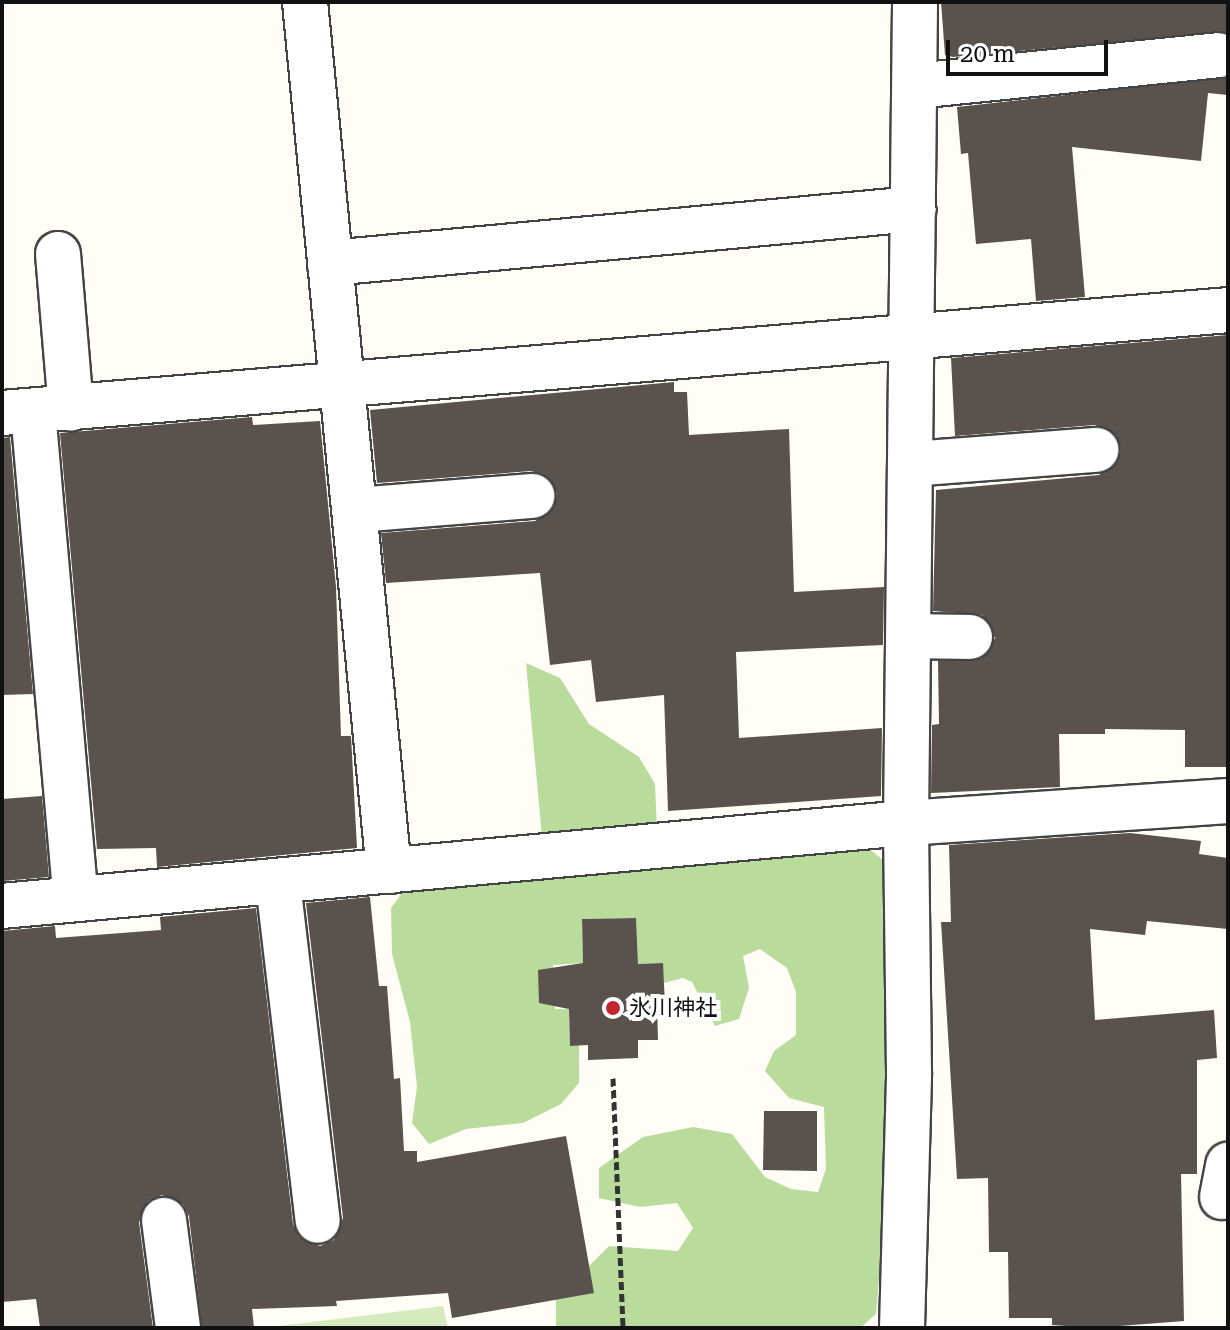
<!DOCTYPE html>
<meta charset="utf-8">
<style>
body{margin:0}
#map{position:relative;width:1230px;height:1330px;overflow:hidden;background:#fffdf5;font-family:"Roboto Serif","Noto Sans JP",serif}
div>[style]{position:absolute}
.green>*{inset:0;background:#d5ebbd}
.forest>*{inset:0;background:#b9dc9c}
.building>*{inset:0;background:#5a524d}
.path>*{height:5px;margin-top:-2.5px;transform-origin:0;background:repeating-linear-gradient(90deg,#333 0 8px,transparent 0 12px)}
.roads{filter:drop-shadow(2px 0 #444) drop-shadow(-2px 0 #444) drop-shadow(0 2px #444) drop-shadow(0 -2px #444)}
.minor>*{height:44px;margin:-22px;padding:0 22px;transform-origin:22px;border-radius:22px;background:#fff}
.dots>*{width:22px;height:22px;translate:-50% -50%;box-sizing:border-box;border:4px solid #fff;border-radius:50%}
span{translate:-50% -50%;white-space:nowrap;text-align:center;line-height:1.15;-webkit-text-stroke:8px #fff;paint-order:stroke}
.poi-label{font-size:22px;color:#111}
.left{translate:0 -50%;text-align:left}
.frame{position:absolute;inset:0;border:4px solid #111;pointer-events:none}
.scale{position:absolute;left:946px;top:40px;width:162px;height:36px;box-sizing:border-box;border:4px solid #111;border-top:0;padding-left:10px;font-size:24px;line-height:28px;white-space:nowrap;color:#111;-webkit-text-stroke:6px #fff;paint-order:stroke}
</style>
<div id="map">
<div class="green">
<div style="clip-path:polygon(443px 1306px,448px 1328px,263px 1328px)"></div>
</div>
<div class="forest">
<div style="clip-path:polygon(526px 663px,560px 678px,589px 724px,639px 757px,655px 784px,657px 829px,542px 837px)"></div>
<div style="clip-path:polygon(867px 847px,883px 860px,892px 934px,896px 1080px,876px 1314px,860px 1328px,556px 1328px,556px 1299px,609px 1246px,678px 1251px,693px 1228px,677px 1203px,640px 1207px,599px 1198px,599px 1168px,643px 1137px,693px 1127px,732px 1134px,765px 1177px,791px 1189px,818px 1192px,826px 1169px,824px 1107px,789px 1098px,765px 1071px,774px 1051px,796px 1035px,796px 992px,787px 968px,760px 949px,743px 956px,749px 988px,739px 1019px,715px 1026px,692px 982px,683px 978px,664px 983px,662px 963px,638px 964px,636px 918px,582px 919px,583px 963px,553px 965px,555px 1009px,569px 1009px,570px 1046px,579px 1045px,579px 1083px,561px 1104px,523px 1123px,466px 1129px,429px 1144px,412px 1123px,417px 1087px,410px 1022px,392px 954px,391px 908px,407px 886px)"></div>
</div>
<div class="building">
<div style="clip-path:polygon(941px 2px,1228px 2px,1228px 32px,953px 57px,945px 55px)"></div>
<div style="clip-path:polygon(1228px 77px,1228px 95px,1208px 93px,1201px 161px,1072px 147px,1085px 297px,1036px 301px,1031px 239px,976px 244px,968px 153px,961px 154px,957px 107px)"></div>
<div style="clip-path:polygon(1228px 335px,1228px 767px,1185px 767px,1185px 730px,1105px 729px,1105px 734px,1059px 734px,1060px 787px,931px 793px,932px 725px,939px 724px,938px 661px,981px 659px,995px 638px,982px 615px,933px 611px,936px 490px,1099px 475px,1118px 461px,1121px 449px,1116px 435px,1095px 425px,955px 436px,951px 358px)"></div>
<div style="clip-path:polygon(674px 382px,674px 392px,687px 392px,689px 435px,789px 429px,794px 592px,884px 587px,883px 645px,736px 652px,739px 738px,882px 728px,881px 796px,668px 811px,664px 695px,596px 702px,591px 660px,550px 665px,540px 573px,386px 583px,381px 533px,535px 521px,554px 507px,557px 493px,543px 474px,531px 471px,377px 483px,370px 410px)"></div>
<div style="clip-path:polygon(252px 417px,253px 425px,320px 421px,336px 587px,341px 736px,351px 736px,357px 848px,157px 867px,156px 848px,97px 849px,60px 433px)"></div>
<div style="clip-path:polygon(10px 437px,33px 694px,2px 695px,2px 438px)"></div>
<div style="clip-path:polygon(42px 796px,49px 877px,3px 881px,2px 799px)"></div>
<div style="clip-path:polygon(1130px 833px,1201px 841px,1199px 854px,1228px 858px,1228px 929px,1147px 921px,1145px 935px,1090px 929px,1095px 1020px,1214px 1010px,1217px 1058px,1197px 1060px,1197px 1174px,1181px 1174px,1184px 1321px,1094px 1328px,1052px 1325px,1052px 1318px,1009px 1318px,1008px 1252px,989px 1252px,988px 1178px,957px 1179px,941px 922px,951px 922px,949px 845px)"></div>
<div style="clip-path:polygon(370px 897px,379px 986px,387px 986px,394px 1079px,400px 1078px,404px 1151px,417px 1151px,417px 1162px,566px 1136px,594px 1293px,452px 1318px,448px 1293px,336px 1301px,337px 1306px,252px 1309px,254px 1328px,202px 1328px,189px 1216px,183px 1204px,162px 1195px,148px 1201px,139px 1222px,153px 1328px,40px 1328px,36px 1299px,2px 1302px,2px 931px,55px 926px,56px 938px,161px 930px,160px 917px,256px 908px,293px 1224px,299px 1237px,320px 1246px,334px 1240px,343px 1218px,306px 903px)"></div>
<div style="clip-path:polygon(636px 918px,638px 964px,663px 963px,665px 1005px,657px 1005px,658px 1040px,638px 1040px,638px 1058px,588px 1060px,588px 1045px,570px 1046px,569px 1009px,539px 1003px,538px 970px,583px 963px,582px 919px)"></div>
<div style="clip-path:polygon(764px 1111px,817px 1111px,817px 1171px,763px 1170px)"></div>
</div>
<div class="path">
<div style="left:613px;top:1078px;width:250px;rotate:87.7deg"></div>
</div>
<div class="roads">
<div class="minor">
<div style="left:305px;top:2px;width:873px;rotate:84.48deg"></div>
<div style="left:915px;top:86px;width:305px;rotate:-5.8deg"></div>
<div style="left:58px;top:254px;width:155px;rotate:85.2deg"></div>
<div style="left:330px;top:263px;width:586px;rotate:-5.28deg"></div>
<div style="left:33px;top:411px;width:489px;rotate:85deg"></div>
<div style="left:2px;top:413px;width:1230px;rotate:-4.8deg"></div>
<div style="left:912px;top:464px;width:185px;rotate:-4.4deg"></div>
<div style="left:357px;top:510px;width:176px;rotate:-4.6deg"></div>
<div style="left:909px;top:636px;width:61px;rotate:0.9deg"></div>
<div style="left:278px;top:883px;width:340px;rotate:83.3deg"></div>
<div style="left:2px;top:906px;width:908px;rotate:-5.25deg"></div>
<div style="left:906px;top:823px;width:323px;rotate:-3.9deg"></div>
<div style="left:1222px;top:1197px;width:33px;rotate:-79deg"></div>
<div style="left:164px;top:1220px;width:109px;rotate:82.6deg"></div>
<div style="left:902px;top:1328px;width:256px;rotate:-88.4deg"></div>
<div style="left:909px;top:1072px;width:249px;rotate:-90.7deg"></div>
<div style="left:906px;top:823px;width:821px;rotate:-89.37deg"></div>
</div>
</div>
<div class="dots">
<div style="left:613px;top:1008px;background:#c4262e"></div>
</div>
<div class="poi-label">
<span class="left" style="left:629px;top:1008px">氷川神社</span>
</div>
<div class="frame"></div>
<div class="scale">20 m</div>
</div>
